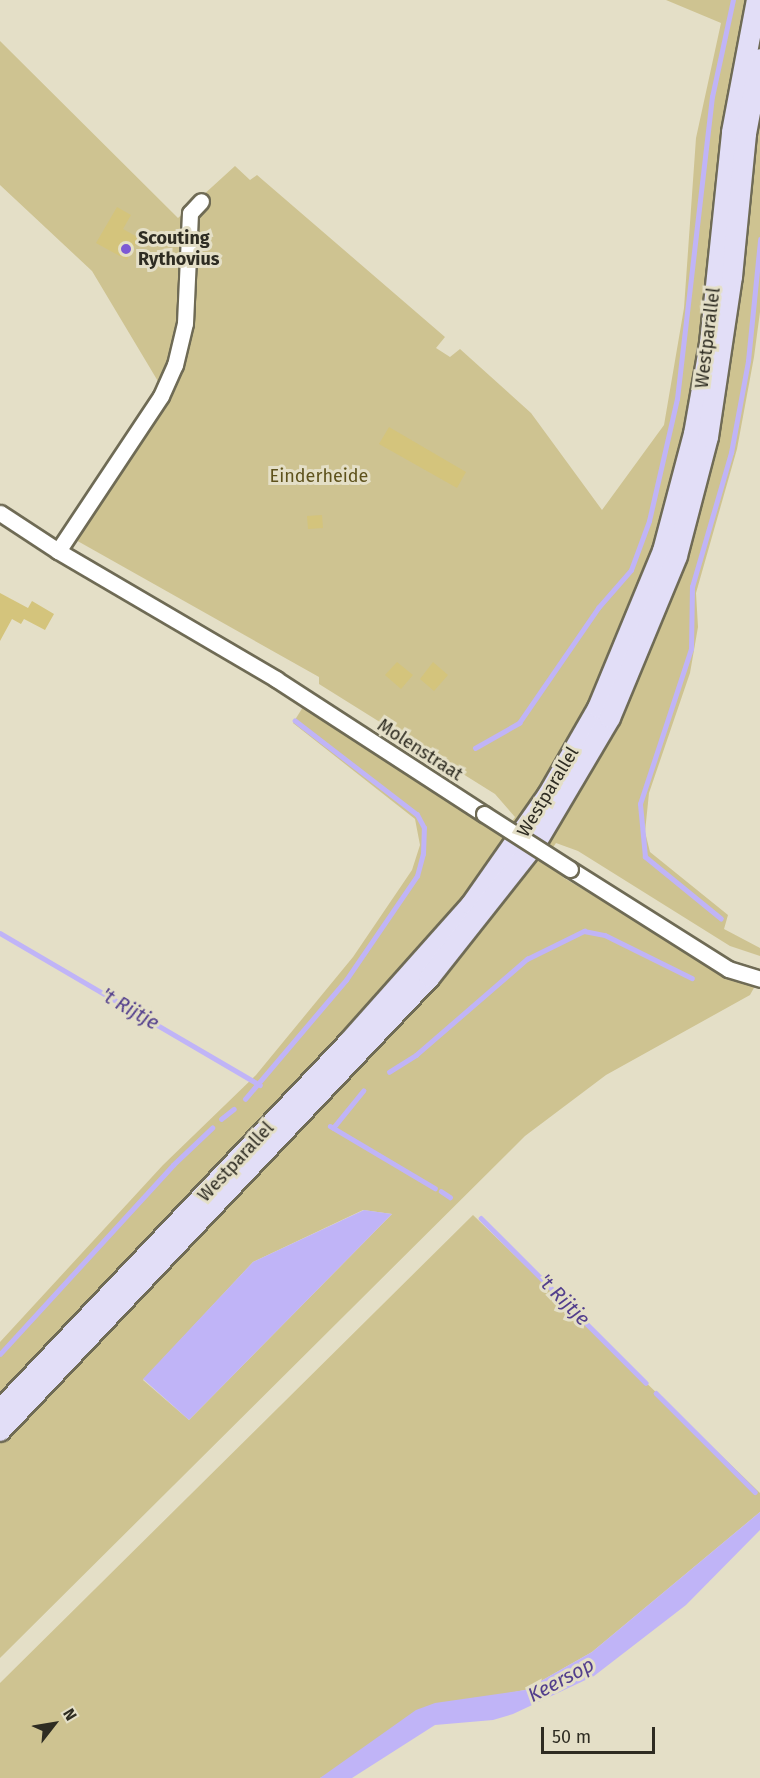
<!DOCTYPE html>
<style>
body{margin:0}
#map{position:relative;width:760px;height:1778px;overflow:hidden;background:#e4dfc7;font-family:"Fira Sans",sans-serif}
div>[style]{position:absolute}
.green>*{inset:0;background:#cec391}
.water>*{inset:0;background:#c0b4f7}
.stream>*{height:4.5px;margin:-2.25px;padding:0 2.25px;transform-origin:2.25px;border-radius:2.25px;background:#c0b4f7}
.building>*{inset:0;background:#d4c47c}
.roads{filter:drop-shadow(2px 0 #6f6b55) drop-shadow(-2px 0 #6f6b55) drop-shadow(0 2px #6f6b55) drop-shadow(0 -2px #6f6b55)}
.minor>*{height:15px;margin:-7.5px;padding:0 7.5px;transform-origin:7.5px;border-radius:7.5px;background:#fff}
.major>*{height:20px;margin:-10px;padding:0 10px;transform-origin:10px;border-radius:10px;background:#e2def7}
.bridges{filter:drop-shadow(2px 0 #6f6b55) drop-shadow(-2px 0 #6f6b55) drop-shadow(0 2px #6f6b55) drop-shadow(0 -2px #6f6b55)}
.minor-bridge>*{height:15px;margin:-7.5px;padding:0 7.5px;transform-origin:7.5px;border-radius:7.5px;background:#fff}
.dots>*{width:16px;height:16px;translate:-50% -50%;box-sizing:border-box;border:3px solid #e4dfc7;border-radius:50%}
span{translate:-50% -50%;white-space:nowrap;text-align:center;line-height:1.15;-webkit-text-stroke:6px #e4dfc7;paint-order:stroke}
.poi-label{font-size:18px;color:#2e2c22;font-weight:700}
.left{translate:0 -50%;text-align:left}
.street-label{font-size:18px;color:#2e2c22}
.park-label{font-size:18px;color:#5e521c}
.water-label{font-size:20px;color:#523e8c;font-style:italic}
.north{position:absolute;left:24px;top:1694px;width:60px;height:60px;-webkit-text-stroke:4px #e4dfc7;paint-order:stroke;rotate:59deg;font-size:16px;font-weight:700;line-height:24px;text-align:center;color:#2e2c22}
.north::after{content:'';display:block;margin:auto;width:21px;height:27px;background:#2e2c22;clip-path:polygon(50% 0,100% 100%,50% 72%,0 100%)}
.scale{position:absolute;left:541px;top:1727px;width:114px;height:27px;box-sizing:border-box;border:3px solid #2e2c22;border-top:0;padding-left:8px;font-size:18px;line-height:21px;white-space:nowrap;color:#2e2c22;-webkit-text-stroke:4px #e4dfc7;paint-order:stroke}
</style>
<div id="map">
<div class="green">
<div style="clip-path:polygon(666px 0,760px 0,760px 41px,740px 149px,720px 345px,705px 436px,680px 532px,649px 616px,606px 715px,520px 857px,454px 941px,0 1425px,0 1416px,450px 937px,515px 853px,578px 753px,644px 614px,686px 487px,705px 400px,734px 143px,753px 36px,746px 31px,727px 132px,705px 342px,674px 499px,639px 602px,588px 715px,560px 765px,498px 861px,413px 964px,0 1403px,0 1342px,163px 1165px,256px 1075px,353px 957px,412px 870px,420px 845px,415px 819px,293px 723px,303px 707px,484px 825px,504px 833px,515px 817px,495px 794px,319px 684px,319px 677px,74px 539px,78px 533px,72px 529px,165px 393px,92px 271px,0 185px,0 41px,178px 218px,235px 166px,250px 180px,257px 175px,445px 337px,436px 348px,450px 357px,460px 349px,531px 413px,602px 510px,664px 425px,684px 308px,696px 138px,721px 23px)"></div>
<div style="clip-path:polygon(evenodd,760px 78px,760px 312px,754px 357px,737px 449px,696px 593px,698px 627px,690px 673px,649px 793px,645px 832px,650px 852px,728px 915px,724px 929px,760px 948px,760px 956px,730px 946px,578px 851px,556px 843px,545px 859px,564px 878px,690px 953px,755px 986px,750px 995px,606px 1075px,525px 1136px,0 1658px,0 1437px,307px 1117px,647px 646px,760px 78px,363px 1210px,392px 1214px,189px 1420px,143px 1380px,253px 1262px,363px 1210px)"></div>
<div style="clip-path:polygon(473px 1215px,760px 1493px,760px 1512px,592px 1652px,525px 1690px,471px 1700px,320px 1778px,0 1778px,0 1683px)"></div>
</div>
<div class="water">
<div style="clip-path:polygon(364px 1210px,392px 1214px,189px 1420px,143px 1379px,253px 1262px)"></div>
<div style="clip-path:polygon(760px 1512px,760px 1530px,686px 1605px,594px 1676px,513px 1714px,493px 1720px,435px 1725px,352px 1778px,320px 1778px,416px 1710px,435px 1703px,525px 1690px,592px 1652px)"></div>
</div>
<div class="stream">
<div style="left:475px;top:748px;width:51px;rotate:-29.6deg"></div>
<div style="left:519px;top:723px;width:140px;rotate:-55.5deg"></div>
<div style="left:598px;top:608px;width:50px;rotate:-49deg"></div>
<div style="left:631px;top:570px;width:52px;rotate:-69.8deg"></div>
<div style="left:649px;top:521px;width:125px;rotate:-77.1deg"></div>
<div style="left:677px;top:399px;width:304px;rotate:-83.4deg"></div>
<div style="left:712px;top:97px;width:99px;rotate:-77.8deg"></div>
<div style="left:721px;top:919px;width:98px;rotate:-140.8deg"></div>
<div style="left:645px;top:857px;width:53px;rotate:-95.4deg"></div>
<div style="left:640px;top:804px;width:163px;rotate:-71.8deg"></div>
<div style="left:691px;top:649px;width:62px;rotate:-89.1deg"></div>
<div style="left:692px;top:587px;width:140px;rotate:-73.8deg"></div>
<div style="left:731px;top:453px;width:94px;rotate:-79.5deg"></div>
<div style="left:748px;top:361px;width:122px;rotate:-84.3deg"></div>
<div style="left:0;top:933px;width:301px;rotate:30.3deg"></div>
<div style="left:389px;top:1072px;width:32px;rotate:-32deg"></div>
<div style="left:416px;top:1055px;width:147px;rotate:-40.9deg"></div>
<div style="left:527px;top:959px;width:64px;rotate:-26.2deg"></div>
<div style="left:584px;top:931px;width:21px;rotate:11deg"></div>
<div style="left:605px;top:935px;width:97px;rotate:26.3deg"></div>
<div style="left:245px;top:1099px;width:156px;rotate:-49.7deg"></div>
<div style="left:346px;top:980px;width:126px;rotate:-55.7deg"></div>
<div style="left:417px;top:876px;width:23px;rotate:-75deg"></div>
<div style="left:423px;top:854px;width:26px;rotate:-88deg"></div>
<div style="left:424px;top:828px;width:15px;rotate:-118deg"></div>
<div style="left:417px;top:815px;width:154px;rotate:-142.4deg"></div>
<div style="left:221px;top:1119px;width:16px;rotate:-38deg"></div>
<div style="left:330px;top:1126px;width:122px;rotate:30.6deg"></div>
<div style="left:333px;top:1128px;width:48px;rotate:-51deg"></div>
<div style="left:441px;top:1191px;width:11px;rotate:34deg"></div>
<div style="left:481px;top:1218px;width:233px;rotate:45deg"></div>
<div style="left:0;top:1354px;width:256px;rotate:-47.5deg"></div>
<div style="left:173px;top:1165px;width:54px;rotate:-43.5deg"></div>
<div style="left:656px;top:1393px;width:140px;rotate:45deg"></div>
</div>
<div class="building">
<div style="clip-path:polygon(117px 207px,131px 215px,123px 229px,139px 238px,127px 260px,96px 243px)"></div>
<div style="clip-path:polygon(389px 427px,466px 472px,457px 488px,379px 444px)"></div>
<div style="clip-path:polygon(322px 515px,323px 528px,308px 529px,307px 516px)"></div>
<div style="clip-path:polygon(0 593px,28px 608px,32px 601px,54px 614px,45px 630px,24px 619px,21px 624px,12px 619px,0 641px)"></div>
<div style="clip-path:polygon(397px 662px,413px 675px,401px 689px,385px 675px)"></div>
<div style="clip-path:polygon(433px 662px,448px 675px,434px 691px,420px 679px)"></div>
</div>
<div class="roads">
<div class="minor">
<div style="left:0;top:513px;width:69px;rotate:33.2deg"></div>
<div style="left:58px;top:551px;width:253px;rotate:30.4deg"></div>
<div style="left:276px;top:679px;width:248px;rotate:33deg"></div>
<div style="left:58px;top:551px;width:186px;rotate:-56.4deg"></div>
<div style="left:161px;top:396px;width:34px;rotate:-66deg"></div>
<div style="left:175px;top:365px;width:43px;rotate:-76.6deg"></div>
<div style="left:185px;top:323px;width:110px;rotate:-87.4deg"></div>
<div style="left:190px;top:213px;width:16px;rotate:-47deg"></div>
<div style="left:570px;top:869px;width:187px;rotate:32.3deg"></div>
<div style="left:728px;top:969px;width:34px;rotate:17deg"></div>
</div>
<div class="major">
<div style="left:0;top:1410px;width:506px;rotate:-46.52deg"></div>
<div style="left:348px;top:1043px;width:185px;rotate:-48.3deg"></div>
<div style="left:471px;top:905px;width:134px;rotate:-55deg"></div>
<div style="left:548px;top:795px;width:100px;rotate:-60.1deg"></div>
<div style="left:598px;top:708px;width:170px;rotate:-67.5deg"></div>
<div style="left:663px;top:551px;width:121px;rotate:-75.2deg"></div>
<div style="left:694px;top:434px;width:92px;rotate:-80deg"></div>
<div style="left:710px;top:343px;width:212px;rotate:-84deg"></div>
<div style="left:732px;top:132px;width:134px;rotate:-79.3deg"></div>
<div style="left:0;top:1431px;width:625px;rotate:-46.56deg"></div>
<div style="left:430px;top:977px;width:171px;rotate:-51.7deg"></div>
<div style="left:536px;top:843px;width:145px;rotate:-59.4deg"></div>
<div style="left:610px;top:718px;width:175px;rotate:-67.5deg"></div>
<div style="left:677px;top:556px;width:123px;rotate:-75.4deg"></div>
<div style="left:708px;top:437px;width:162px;rotate:-81.5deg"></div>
<div style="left:732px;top:277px;width:144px;rotate:-84.4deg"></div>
<div style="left:746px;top:134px;width:76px;rotate:-79.4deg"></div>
</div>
</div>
<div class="bridges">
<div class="minor-bridge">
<div style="left:484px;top:814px;width:102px;rotate:32.6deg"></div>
</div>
</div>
<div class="dots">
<div style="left:126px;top:249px;background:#7c59d4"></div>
</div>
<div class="poi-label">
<span class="left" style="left:138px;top:249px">Scouting<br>Rythovius</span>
</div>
<div class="street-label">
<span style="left:708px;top:338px;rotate:-83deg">Westparallel</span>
<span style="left:420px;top:750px;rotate:33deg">Molenstraat</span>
<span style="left:548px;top:792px;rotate:-59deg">Westparallel</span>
<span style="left:236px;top:1162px;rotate:-47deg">Westparallel</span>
</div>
<div class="park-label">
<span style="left:319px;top:476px">Einderheide</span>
</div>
<div class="water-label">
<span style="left:130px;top:1009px;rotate:30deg">'t Rijtje</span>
<span style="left:564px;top:1300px;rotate:45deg">'t Rijtje</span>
<span style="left:561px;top:1680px;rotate:-28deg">Keersop</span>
</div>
<div class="north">N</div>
<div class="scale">50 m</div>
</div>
